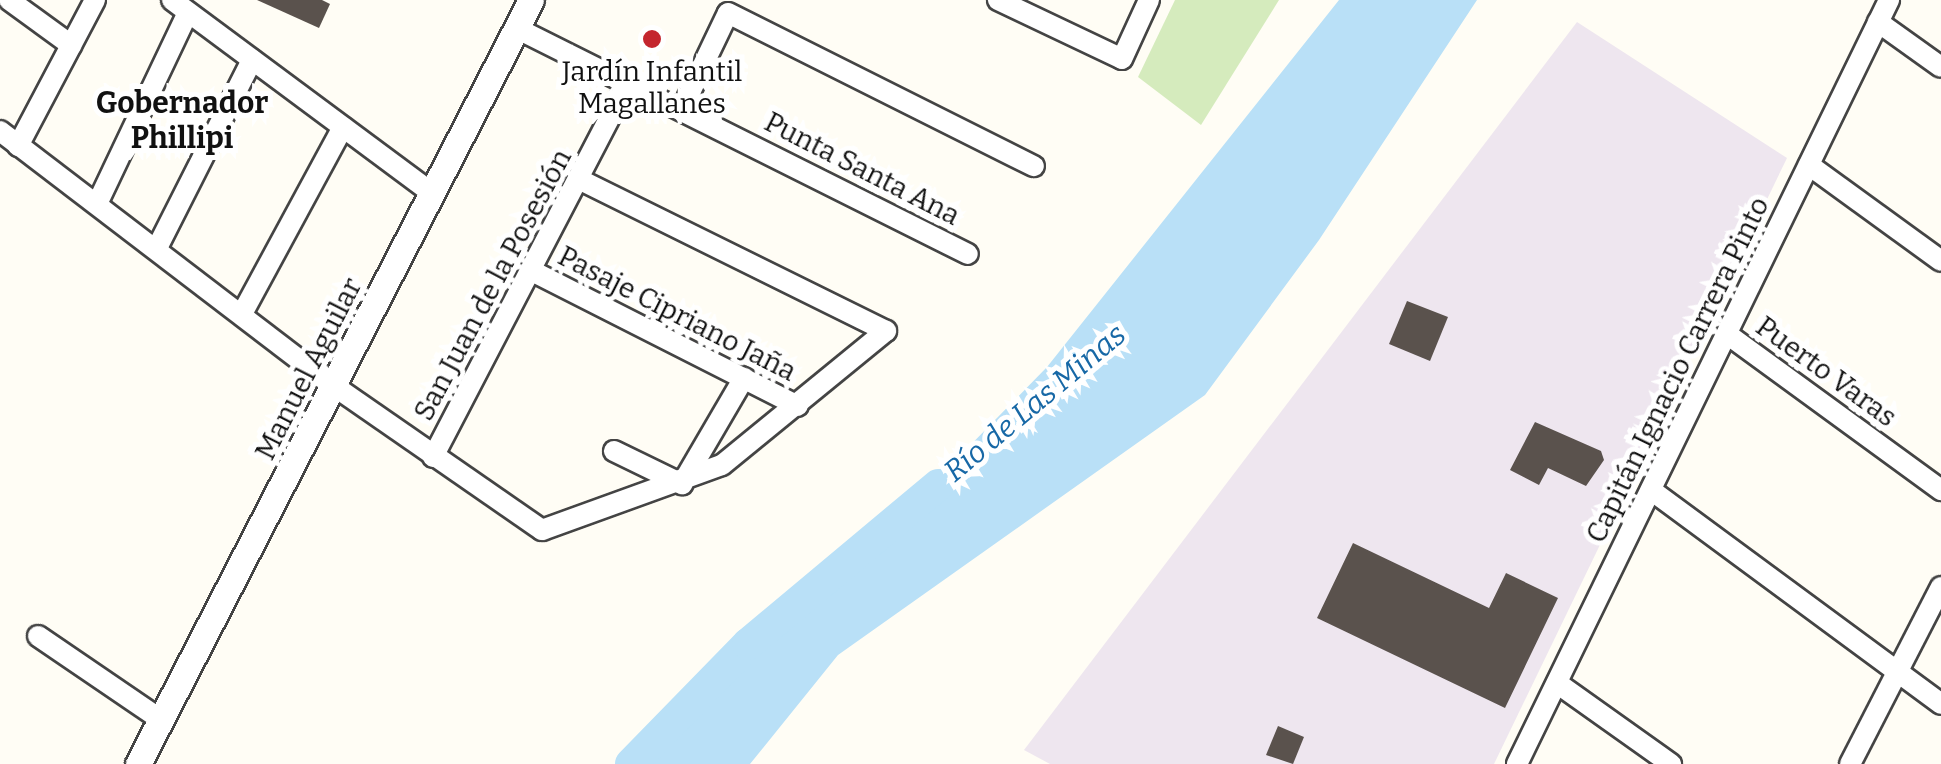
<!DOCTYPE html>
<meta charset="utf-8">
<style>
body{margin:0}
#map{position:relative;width:1941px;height:764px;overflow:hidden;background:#fffdf5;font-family:Bitter,serif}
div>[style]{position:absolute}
.industrial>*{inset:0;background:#eee6ef}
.green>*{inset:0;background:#d5ebbd}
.water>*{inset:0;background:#b9e0f7}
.river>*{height:32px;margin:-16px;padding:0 16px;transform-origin:16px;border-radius:16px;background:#b9e0f7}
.building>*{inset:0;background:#5a524d}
.roads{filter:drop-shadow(2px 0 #444) drop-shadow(-2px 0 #444) drop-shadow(0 2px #444) drop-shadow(0 -2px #444)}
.minor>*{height:20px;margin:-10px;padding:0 10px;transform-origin:10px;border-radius:10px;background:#fff}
.tertiary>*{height:25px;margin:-12.5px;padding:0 12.5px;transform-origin:12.5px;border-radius:12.5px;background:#fff}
.dots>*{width:28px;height:28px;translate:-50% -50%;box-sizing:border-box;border:5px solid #fff;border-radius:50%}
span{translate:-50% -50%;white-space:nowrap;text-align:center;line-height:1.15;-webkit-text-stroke:10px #fff;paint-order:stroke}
.poi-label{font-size:28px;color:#111}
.street-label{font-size:28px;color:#111}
.neighbourhood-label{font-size:30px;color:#111;font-weight:700}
.water-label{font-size:30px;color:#1768a6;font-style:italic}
</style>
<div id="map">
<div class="industrial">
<div style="clip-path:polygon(1577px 22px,1787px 158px,1494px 764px,1050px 764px,1024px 750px)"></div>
</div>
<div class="green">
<div style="clip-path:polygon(1175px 0,1279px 0,1201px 125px,1138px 77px)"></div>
</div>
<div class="water">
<div style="clip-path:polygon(1339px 0,1477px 0,1319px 240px,1205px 395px,838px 655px,750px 764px,616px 764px,904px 513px,1047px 367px)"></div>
</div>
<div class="river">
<div style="left:631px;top:764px;width:168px;rotate:-45.7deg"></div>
<div style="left:748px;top:644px;width:248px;rotate:-39.9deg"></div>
</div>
<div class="building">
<div style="clip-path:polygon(257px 0,322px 0,330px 4px,319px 28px)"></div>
<div style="clip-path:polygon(1407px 301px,1448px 317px,1430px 361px,1389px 344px)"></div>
<div style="clip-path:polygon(1535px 422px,1601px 451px,1604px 460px,1586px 486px,1548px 468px,1539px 485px,1510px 470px)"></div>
<div style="clip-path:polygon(1353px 543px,1489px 608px,1506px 573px,1558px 598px,1505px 708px,1317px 618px)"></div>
<div style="clip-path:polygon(1278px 726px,1304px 737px,1293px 764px,1266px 755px)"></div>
</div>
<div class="roads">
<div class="minor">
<div style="left:9px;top:0;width:77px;rotate:36deg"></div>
<div style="left:172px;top:0;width:324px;rotate:36.6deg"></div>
<div style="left:998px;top:0;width:137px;rotate:25.4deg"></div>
<div style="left:1122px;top:59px;width:65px;rotate:-65.4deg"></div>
<div style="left:1878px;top:22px;width:77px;rotate:35.5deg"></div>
<div style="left:516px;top:28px;width:505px;rotate:26.57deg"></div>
<div style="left:682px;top:109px;width:106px;rotate:-64.4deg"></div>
<div style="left:728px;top:13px;width:342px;rotate:26.6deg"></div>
<div style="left:0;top:131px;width:420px;rotate:37.4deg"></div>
<div style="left:334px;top:386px;width:253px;rotate:34.7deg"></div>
<div style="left:542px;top:530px;width:191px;rotate:-19.9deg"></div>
<div style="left:722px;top:465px;width:212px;rotate:-39.3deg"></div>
<div style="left:886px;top:331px;width:340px;rotate:-153.7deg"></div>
<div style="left:18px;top:146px;width:165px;rotate:-62.2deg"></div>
<div style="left:1809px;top:165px;width:163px;rotate:36deg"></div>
<div style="left:97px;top:204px;width:212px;rotate:-64.6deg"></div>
<div style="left:157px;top:248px;width:211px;rotate:-63.2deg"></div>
<div style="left:532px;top:271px;width:298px;rotate:26.9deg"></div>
<div style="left:243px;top:312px;width:210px;rotate:-61.6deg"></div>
<div style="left:1727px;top:334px;width:265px;rotate:36.1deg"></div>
<div style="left:614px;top:451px;width:76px;rotate:25.9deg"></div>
<div style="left:682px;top:484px;width:123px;rotate:-59.7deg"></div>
<div style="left:433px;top:457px;width:420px;rotate:-62.5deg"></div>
<div style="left:1651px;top:490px;width:360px;rotate:36.4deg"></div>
<div style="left:38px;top:636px;width:149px;rotate:34.3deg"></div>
<div style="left:1557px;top:683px;width:140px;rotate:35.4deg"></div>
<div style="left:1517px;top:764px;width:850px;rotate:-64.04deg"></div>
<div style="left:1850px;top:764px;width:199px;rotate:-62.8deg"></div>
</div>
<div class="tertiary">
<div style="left:138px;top:764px;width:859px;rotate:-62.78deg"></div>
</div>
</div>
<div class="dots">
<div style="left:652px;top:39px;background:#c4262e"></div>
</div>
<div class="poi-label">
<span style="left:652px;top:88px">Jardín Infantil<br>Magallanes</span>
</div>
<div class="street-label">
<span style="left:862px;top:169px;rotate:27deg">Punta Santa Ana</span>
<span style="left:493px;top:285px;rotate:-62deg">San Juan de la Posesión</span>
<span style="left:677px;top:314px;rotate:27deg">Pasaje Cipriano Jaña</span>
<span style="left:309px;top:369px;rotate:-63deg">Manuel Aguilar</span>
<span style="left:1678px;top:370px;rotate:-64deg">Capitán Ignacio Carrera Pinto</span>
<span style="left:1826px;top:372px;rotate:36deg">Puerto Varas</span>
</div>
<div class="neighbourhood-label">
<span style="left:182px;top:120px">Gobernador<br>Phillipi</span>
</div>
<div class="water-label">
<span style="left:1035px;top:403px;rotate:-40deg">Río de Las Minas</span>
</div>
</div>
